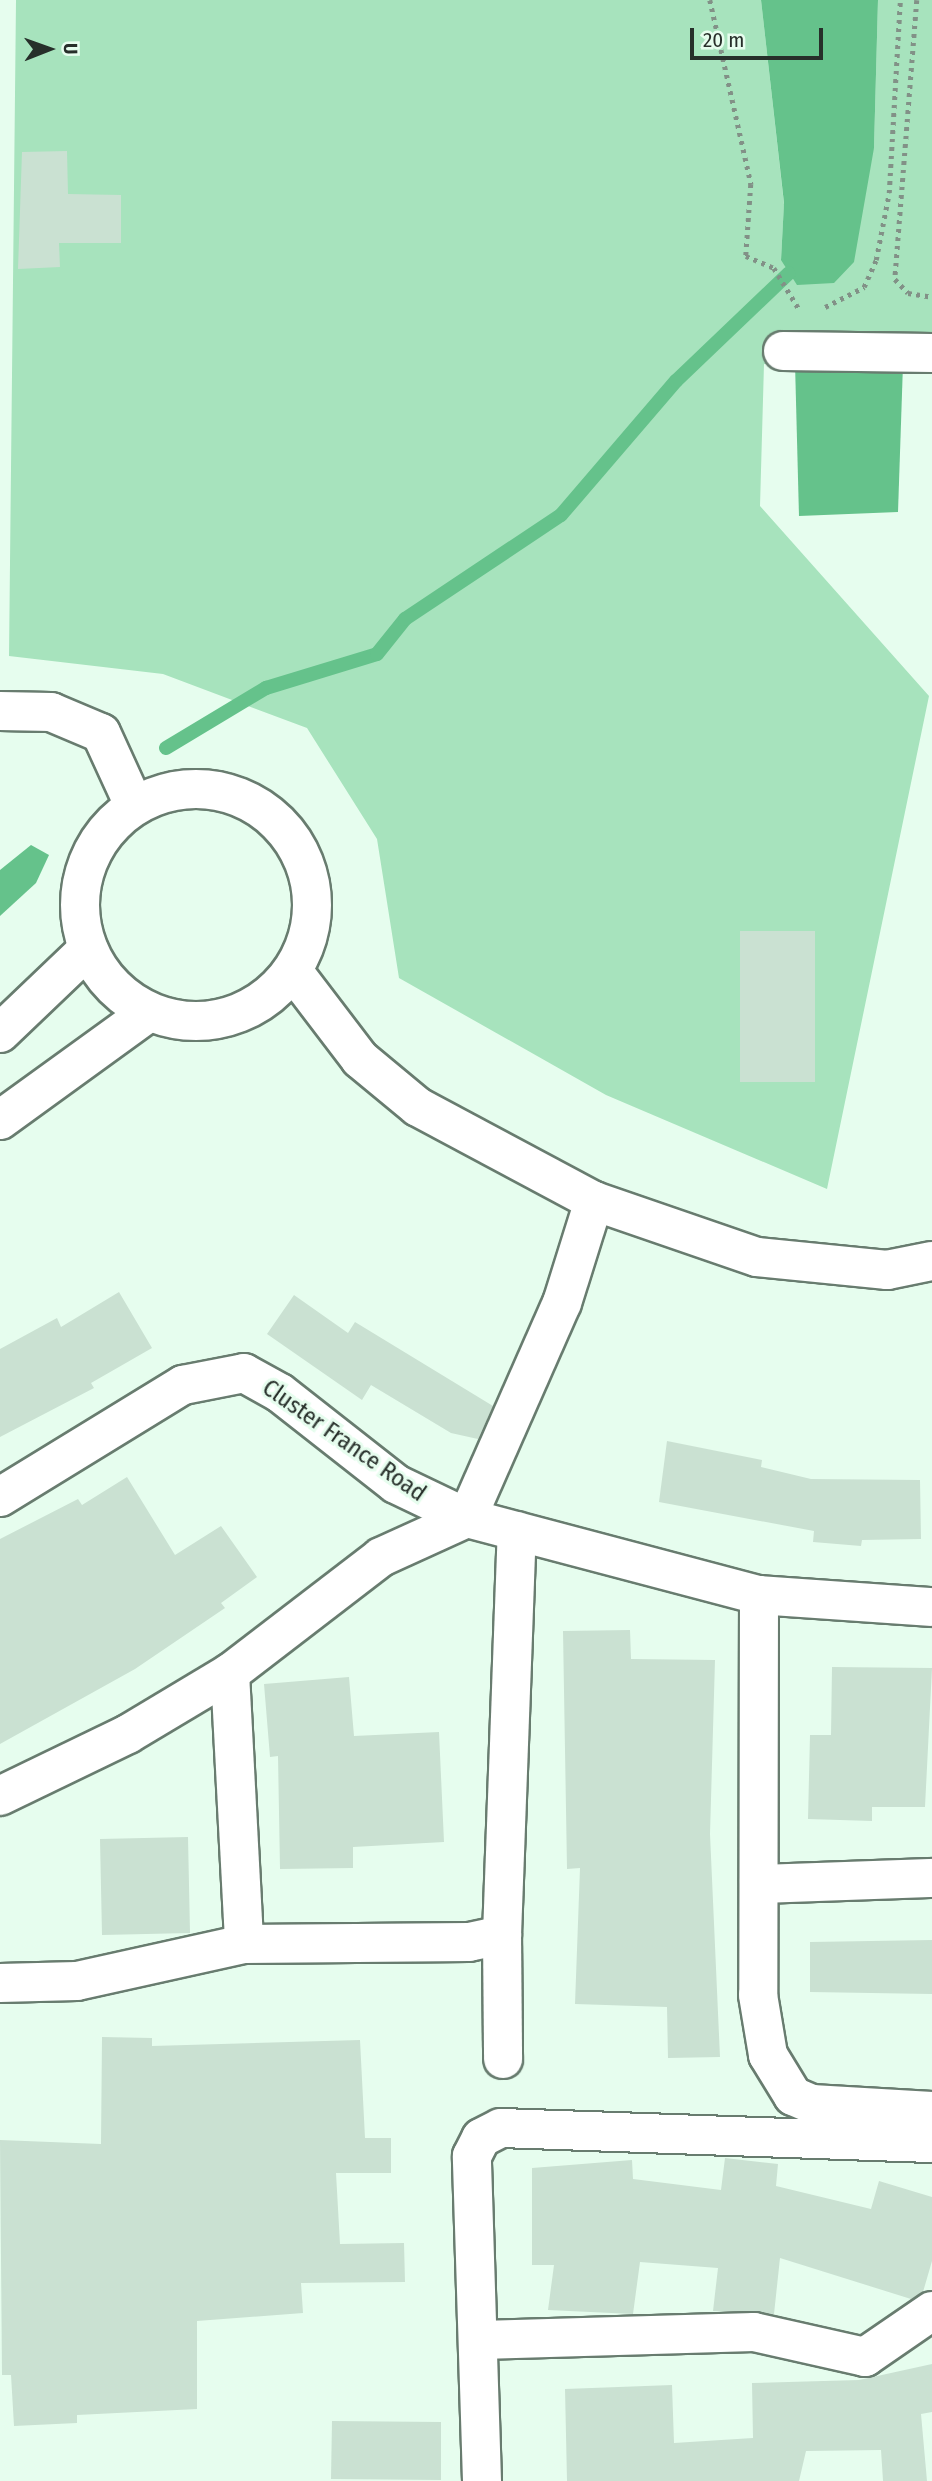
<!DOCTYPE html>
<style>
body{margin:0}
#map{position:relative;width:932px;height:2481px;overflow:hidden;background:#e6fdee;font-family:"Fira Sans Condensed",sans-serif}
div>[style]{position:absolute}
.green>*{inset:0;background:#a7e3bd}
.water>*{inset:0;background:#65c28b}
.stream>*{height:14px;margin:-7px;padding:0 7px;transform-origin:7px;border-radius:7px;background:#65c28b}
.building>*{inset:0;background:#cae1d2}
.path>*{height:4.5px;margin-top:-2.25px;transform-origin:0;background:repeating-linear-gradient(90deg,#829187 0 3.5px,transparent 0 8.5px)}
.roads{filter:drop-shadow(2px 0 #687c6f) drop-shadow(-2px 0 #687c6f) drop-shadow(0 2px #687c6f) drop-shadow(0 -2px #687c6f)}
.minor>*{height:38px;margin:-19px;padding:0 19px;transform-origin:19px;border-radius:19px;background:#fff}
.minor>.ring{margin:-19px;padding:0;box-sizing:content-box;background:none;border:38px solid #fff;border-radius:50%}
span{translate:-50% -50%;white-space:nowrap;text-align:center;line-height:1.15;-webkit-text-stroke:6px #e6fdee;paint-order:stroke}
.street-label{font-size:24px;color:#272f2a}
.north{position:absolute;left:14px;top:14px;width:70px;height:70px;-webkit-text-stroke:5px #e6fdee;paint-order:stroke;rotate:89deg;font-size:19px;font-weight:700;line-height:28px;text-align:center;color:#272f2a}
.north::after{content:'';display:block;margin:auto;width:24px;height:32px;background:#272f2a;clip-path:polygon(50% 0,100% 100%,50% 72%,0 100%)}
.scale{position:absolute;left:690px;top:28px;width:133px;height:32px;box-sizing:border-box;border:4px solid #272f2a;border-top:0;padding-left:9px;font-size:21px;line-height:24px;white-space:nowrap;color:#272f2a;-webkit-text-stroke:5px #e6fdee;paint-order:stroke}
</style>
<div id="map">
<div class="green">
<div style="clip-path:polygon(16px 0,761px 0,784px 204px,781px 260px,874px 148px,878px 0,932px 0,932px 365px,764px 364px,760px 506px,929px 696px,827px 1189px,606px 1095px,399px 978px,377px 839px,307px 728px,163px 674px,9px 656px)"></div>
</div>
<div class="water">
<div style="clip-path:polygon(761px 0,878px 0,874px 148px,854px 262px,834px 283px,797px 285px,781px 260px,784px 203px)"></div>
<div style="clip-path:polygon(795px 363px,903px 364px,898px 512px,799px 516px)"></div>
<div style="clip-path:polygon(31px 845px,49px 855px,36px 883px,0 916px,0 870px)"></div>
</div>
<div class="stream">
<div style="left:166px;top:748px;width:117px;rotate:-31deg"></div>
<div style="left:266px;top:688px;width:116px;rotate:-17deg"></div>
<div style="left:377px;top:654px;width:45px;rotate:-51.3deg"></div>
<div style="left:405px;top:619px;width:187px;rotate:-33.7deg"></div>
<div style="left:561px;top:515px;width:177px;rotate:-49.4deg"></div>
<div style="left:676px;top:381px;width:156px;rotate:-43.7deg"></div>
</div>
<div class="building">
<div style="clip-path:polygon(67px 151px,68px 194px,121px 195px,121px 243px,59px 243px,60px 267px,18px 269px,22px 152px)"></div>
<div style="clip-path:polygon(740px 931px,815px 931px,815px 1082px,740px 1082px)"></div>
<div style="clip-path:polygon(119px 1292px,152px 1348px,91px 1383px,94px 1388px,0 1437px,0 1349px,57px 1318px,61px 1327px)"></div>
<div style="clip-path:polygon(294px 1295px,348px 1333px,355px 1322px,493px 1406px,478px 1439px,451px 1433px,371px 1385px,362px 1400px,267px 1334px)"></div>
<div style="clip-path:polygon(667px 1441px,762px 1460px,761px 1467px,811px 1479px,920px 1480px,921px 1539px,862px 1540px,861px 1546px,813px 1542px,814px 1531px,659px 1502px)"></div>
<div style="clip-path:polygon(127px 1477px,175px 1555px,221px 1526px,257px 1577px,221px 1603px,225px 1608px,135px 1669px,0 1744px,0 1539px,78px 1499px,82px 1505px)"></div>
<div style="clip-path:polygon(630px 1630px,631px 1659px,715px 1660px,710px 1834px,720px 2057px,668px 2058px,667px 2007px,575px 2004px,580px 1868px,567px 1869px,563px 1631px)"></div>
<div style="clip-path:polygon(832px 1667px,932px 1668px,925px 1807px,872px 1807px,872px 1821px,808px 1819px,810px 1735px,831px 1735px)"></div>
<div style="clip-path:polygon(349px 1677px,354px 1736px,439px 1732px,444px 1842px,353px 1847px,353px 1868px,280px 1869px,278px 1756px,270px 1757px,264px 1684px)"></div>
<div style="clip-path:polygon(188px 1837px,190px 1933px,102px 1935px,100px 1839px)"></div>
<div style="clip-path:polygon(932px 1940px,932px 1994px,810px 1992px,810px 1942px)"></div>
<div style="clip-path:polygon(102px 2037px,152px 2038px,152px 2046px,360px 2040px,365px 2138px,391px 2138px,391px 2173px,336px 2173px,340px 2244px,404px 2243px,405px 2282px,301px 2283px,303px 2313px,197px 2321px,197px 2409px,77px 2415px,77px 2423px,14px 2426px,11px 2375px,2px 2375px,0 2140px,101px 2144px)"></div>
<div style="clip-path:polygon(725px 2158px,778px 2164px,776px 2186px,871px 2209px,879px 2181px,932px 2197px,932px 2261px,923px 2292px,911px 2299px,780px 2258px,774px 2314px,713px 2311px,718px 2268px,640px 2262px,633px 2314px,548px 2310px,554px 2265px,532px 2265px,532px 2168px,632px 2160px,633px 2179px,721px 2190px)"></div>
<div style="clip-path:polygon(932px 2364px,932px 2412px,921px 2414px,927px 2481px,883px 2481px,881px 2450px,806px 2451px,799px 2481px,567px 2481px,565px 2389px,672px 2385px,674px 2443px,753px 2438px,752px 2383px,859px 2380px)"></div>
<div style="clip-path:polygon(332px 2421px,441px 2422px,441px 2480px,331px 2479px)"></div>
</div>
<div class="path">
<div style="left:710px;top:0;width:189px;rotate:77.4deg"></div>
<div style="left:751px;top:184px;width:72px;rotate:94deg"></div>
<div style="left:746px;top:256px;width:30px;rotate:23deg"></div>
<div style="left:774px;top:268px;width:48px;rotate:58.6deg"></div>
<div style="left:917px;top:0;width:280px;rotate:94.5deg"></div>
<div style="left:895px;top:279px;width:19px;rotate:47deg"></div>
<div style="left:908px;top:293px;width:24px;rotate:9deg"></div>
<div style="left:825px;top:307px;width:44px;rotate:-27.1deg"></div>
<div style="left:864px;top:287px;width:30px;rotate:-66deg"></div>
<div style="left:876px;top:260px;width:68px;rotate:-79deg"></div>
<div style="left:889px;top:193px;width:193px;rotate:-86.7deg"></div>
</div>
<div class="roads">
<div class="minor">
<div style="left:783px;top:351px;width:149px;rotate:0.8deg"></div>
<div style="left:0;top:711px;width:51px;rotate:1.1deg"></div>
<div style="left:51px;top:712px;width:54px;rotate:22.8deg"></div>
<div style="left:101px;top:733px;width:79px;rotate:65.4deg"></div>
<div class="ring" style="left:80px;top:789px;width:194px;height:194px"></div>
<div style="left:293px;top:971px;width:111px;rotate:52.7deg"></div>
<div style="left:360px;top:1059px;width:75px;rotate:39.6deg"></div>
<div style="left:418px;top:1107px;width:200px;rotate:28.1deg"></div>
<div style="left:594px;top:1201px;width:172px;rotate:19deg"></div>
<div style="left:757px;top:1257px;width:131px;rotate:5.7deg"></div>
<div style="left:887px;top:1270px;width:46px;rotate:-11.3deg"></div>
<div style="left:0;top:1033px;width:122px;rotate:-43.7deg"></div>
<div style="left:0;top:1120px;width:183px;rotate:-35.9deg"></div>
<div style="left:0;top:1497px;width:215px;rotate:-31.5deg"></div>
<div style="left:183px;top:1385px;width:62px;rotate:-11.1deg"></div>
<div style="left:244px;top:1373px;width:41px;rotate:29.1deg"></div>
<div style="left:280px;top:1393px;width:147px;rotate:38.1deg"></div>
<div style="left:396px;top:1484px;width:79px;rotate:25.6deg"></div>
<div style="left:467px;top:1518px;width:302px;rotate:14.8deg"></div>
<div style="left:759px;top:1595px;width:173px;rotate:4deg"></div>
<div style="left:759px;top:1595px;width:400px;rotate:90.1deg"></div>
<div style="left:758px;top:1995px;width:61px;rotate:80.5deg"></div>
<div style="left:768px;top:2055px;width:48px;rotate:58.6deg"></div>
<div style="left:793px;top:2096px;width:21px;rotate:23deg"></div>
<div style="left:812px;top:2104px;width:120px;rotate:3.3deg"></div>
<div style="left:230px;top:1673px;width:271px;rotate:87deg"></div>
<div style="left:0;top:1796px;width:142px;rotate:-25.8deg"></div>
<div style="left:128px;top:1734px;width:119px;rotate:-30.9deg"></div>
<div style="left:230px;top:1673px;width:190px;rotate:-37.5deg"></div>
<div style="left:381px;top:1557px;width:94px;rotate:-24.4deg"></div>
<div style="left:467px;top:1518px;width:235px;rotate:-66.2deg"></div>
<div style="left:562px;top:1303px;width:107px;rotate:-72.6deg"></div>
<div style="left:759px;top:1884px;width:173px;rotate:-2deg"></div>
<div style="left:502px;top:1935px;width:124px;rotate:89.5deg"></div>
<div style="left:0;top:1983px;width:77px;rotate:-1.5deg"></div>
<div style="left:77px;top:1981px;width:171px;rotate:-12.5deg"></div>
<div style="left:244px;top:1944px;width:225px;rotate:-0.5deg"></div>
<div style="left:469px;top:1942px;width:34px;rotate:-12deg"></div>
<div style="left:502px;top:1935px;width:404px;rotate:-87.9deg"></div>
<div style="left:481px;top:2340px;width:273px;rotate:-1.7deg"></div>
<div style="left:754px;top:2332px;width:114px;rotate:12.7deg"></div>
<div style="left:865px;top:2357px;width:81px;rotate:-34.5deg"></div>
<div style="left:482px;top:2481px;width:325px;rotate:-91.8deg"></div>
<div style="left:472px;top:2156px;width:20px;rotate:-63deg"></div>
<div style="left:481px;top:2138px;width:22px;rotate:-27deg"></div>
<div style="left:501px;top:2128px;width:431px;rotate:2deg"></div>
</div>
</div>
<div class="street-label">
<span style="left:344px;top:1441px;rotate:35deg">Cluster France Road</span>
</div>
<div class="north">U</div>
<div class="scale">20 m</div>
</div>
